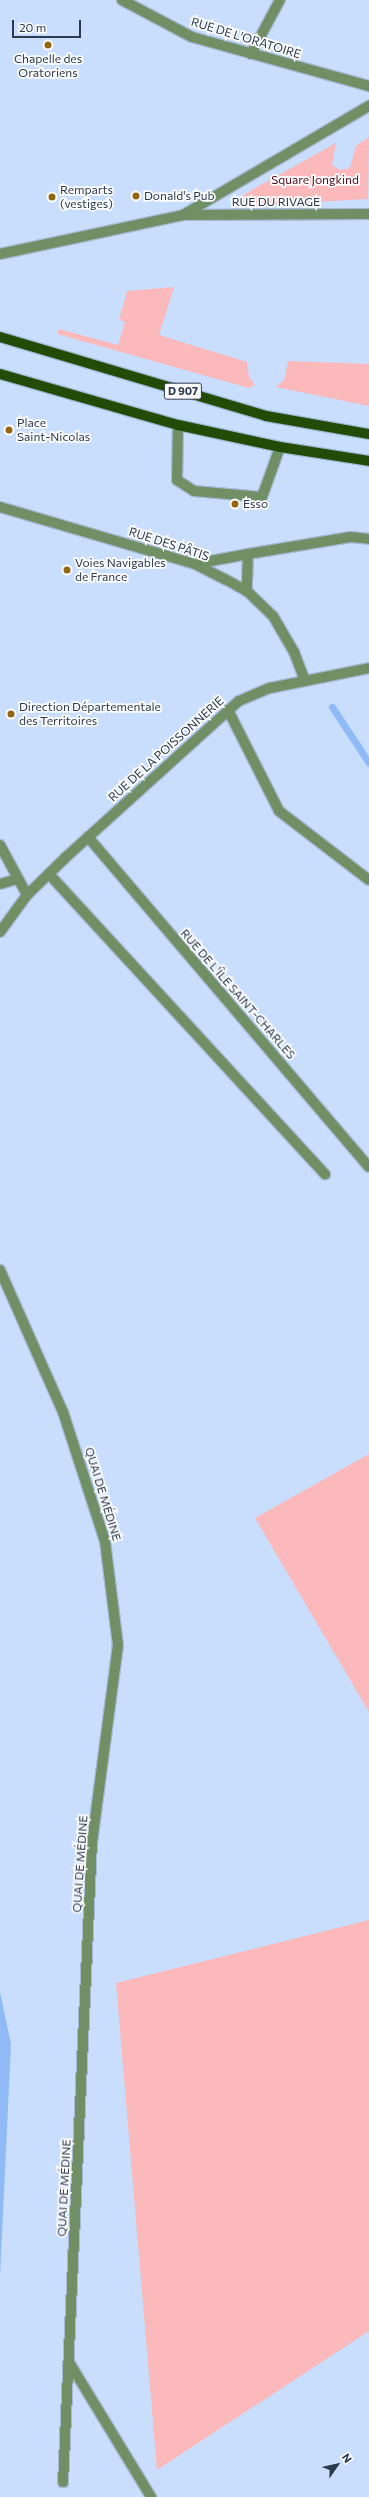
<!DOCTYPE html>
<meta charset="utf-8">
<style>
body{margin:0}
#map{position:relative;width:369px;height:2497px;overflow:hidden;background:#c9defd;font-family:Commissioner,sans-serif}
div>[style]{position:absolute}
.green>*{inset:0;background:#fbb9bb}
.water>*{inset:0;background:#90baf5}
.stream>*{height:7px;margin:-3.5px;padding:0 3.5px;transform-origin:3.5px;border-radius:3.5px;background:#90baf5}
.roads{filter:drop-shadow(1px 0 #a6bad6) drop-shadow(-1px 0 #a6bad6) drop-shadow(0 1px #a6bad6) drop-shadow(0 -1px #a6bad6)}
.minor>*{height:10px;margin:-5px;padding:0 5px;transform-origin:5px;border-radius:5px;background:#718f65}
.major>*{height:10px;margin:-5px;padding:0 5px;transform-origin:5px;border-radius:5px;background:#214b06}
.dots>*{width:11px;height:11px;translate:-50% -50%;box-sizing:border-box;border:2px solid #fdfdfd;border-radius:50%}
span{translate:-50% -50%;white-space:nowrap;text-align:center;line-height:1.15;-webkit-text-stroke:3.5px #fdfdfd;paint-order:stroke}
.shield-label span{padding:1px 3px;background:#fdfdfd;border:1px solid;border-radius:3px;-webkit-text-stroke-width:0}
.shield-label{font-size:11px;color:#2c3a4e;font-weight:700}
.street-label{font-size:12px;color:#2c3a4e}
.poi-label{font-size:12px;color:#2c3a4e}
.left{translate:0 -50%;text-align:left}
.park-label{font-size:12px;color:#510a18}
.north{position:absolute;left:317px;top:2445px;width:40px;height:40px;-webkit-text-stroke:3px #fdfdfd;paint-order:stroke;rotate:56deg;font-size:11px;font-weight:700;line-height:16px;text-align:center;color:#2c3a4e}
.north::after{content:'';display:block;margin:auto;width:14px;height:18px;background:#2c3a4e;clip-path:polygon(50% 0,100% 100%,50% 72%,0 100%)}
.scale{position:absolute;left:12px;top:20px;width:69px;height:18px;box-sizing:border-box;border:2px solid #2c3a4e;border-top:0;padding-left:5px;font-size:12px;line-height:14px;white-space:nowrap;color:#2c3a4e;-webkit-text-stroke:3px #fdfdfd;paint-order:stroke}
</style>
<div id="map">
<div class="green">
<div style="clip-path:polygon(369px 137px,368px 199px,245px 206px,243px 195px,336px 143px,332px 165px,340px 170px,350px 168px,356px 146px)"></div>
<div style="clip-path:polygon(174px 287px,159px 335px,247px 362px,249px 377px,255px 385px,249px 388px,57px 334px,59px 329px,118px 345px,125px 322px,119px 320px,127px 291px)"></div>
<div style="clip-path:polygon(288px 361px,369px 364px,369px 406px,276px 387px,284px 380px)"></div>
<div style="clip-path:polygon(369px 1454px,369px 1712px,255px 1518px)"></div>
<div style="clip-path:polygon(369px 1920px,369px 2331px,157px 2470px,116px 1983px)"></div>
</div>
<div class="water">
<div style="clip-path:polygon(0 1992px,11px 2044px,0 2277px)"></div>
</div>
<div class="stream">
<div style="left:332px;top:707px;width:67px;rotate:56.5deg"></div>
</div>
<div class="roads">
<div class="minor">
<div style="left:122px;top:0;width:79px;rotate:27.9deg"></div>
<div style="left:192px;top:37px;width:184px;rotate:15.5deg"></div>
<div style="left:251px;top:54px;width:61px;rotate:-61.8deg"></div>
<div style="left:183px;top:215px;width:186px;rotate:-0.3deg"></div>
<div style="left:0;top:254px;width:187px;rotate:-12deg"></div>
<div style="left:183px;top:215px;width:216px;rotate:-30.4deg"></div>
<div style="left:178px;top:425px;width:55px;rotate:91deg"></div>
<div style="left:177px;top:480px;width:20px;rotate:33deg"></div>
<div style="left:194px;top:491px;width:68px;rotate:5deg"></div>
<div style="left:262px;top:497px;width:53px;rotate:-70.2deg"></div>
<div style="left:0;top:507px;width:203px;rotate:16.3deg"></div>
<div style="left:195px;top:564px;width:34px;rotate:27deg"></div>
<div style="left:225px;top:579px;width:25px;rotate:29deg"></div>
<div style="left:247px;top:591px;width:36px;rotate:44deg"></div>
<div style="left:273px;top:616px;width:42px;rotate:59.7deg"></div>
<div style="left:294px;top:652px;width:30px;rotate:69deg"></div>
<div style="left:248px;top:554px;width:104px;rotate:-9.4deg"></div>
<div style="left:351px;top:537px;width:18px;rotate:6deg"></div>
<div style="left:195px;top:564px;width:54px;rotate:-10.7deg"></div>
<div style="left:248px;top:554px;width:37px;rotate:92deg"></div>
<div style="left:228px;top:710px;width:113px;rotate:63.2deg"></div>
<div style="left:279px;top:811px;width:113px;rotate:37.5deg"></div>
<div style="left:88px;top:837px;width:433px;rotate:49.6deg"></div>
<div style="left:0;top:845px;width:57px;rotate:61.6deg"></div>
<div style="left:49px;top:874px;width:408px;rotate:47.4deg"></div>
<div style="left:0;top:884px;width:18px;rotate:-16deg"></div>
<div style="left:0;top:932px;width:46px;rotate:-53.9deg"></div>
<div style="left:27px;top:895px;width:53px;rotate:-44.2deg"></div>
<div style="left:65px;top:858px;width:234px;rotate:-42.1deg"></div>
<div style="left:239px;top:701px;width:34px;rotate:-23deg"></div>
<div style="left:270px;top:688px;width:101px;rotate:-11.4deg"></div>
<div style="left:0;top:1270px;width:155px;rotate:66.1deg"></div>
<div style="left:63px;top:1412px;width:136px;rotate:72deg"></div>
<div style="left:105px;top:1541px;width:105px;rotate:82.9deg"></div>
<div style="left:118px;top:1645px;width:199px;rotate:97.5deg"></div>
<div style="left:92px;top:1842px;width:641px;rotate:92.59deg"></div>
<div style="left:69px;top:2362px;width:158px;rotate:58.7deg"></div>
</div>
<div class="major">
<div style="left:0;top:337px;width:277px;rotate:16.5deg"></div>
<div style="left:266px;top:416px;width:105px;rotate:9.9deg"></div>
<div style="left:0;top:374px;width:185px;rotate:16deg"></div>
<div style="left:178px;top:425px;width:104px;rotate:12.2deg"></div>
<div style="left:280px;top:447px;width:90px;rotate:8.9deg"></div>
</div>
</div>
<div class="dots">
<div style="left:48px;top:45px;background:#936612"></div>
<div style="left:136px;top:196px;background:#936612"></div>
<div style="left:52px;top:197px;background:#936612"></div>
<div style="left:9px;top:430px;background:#936612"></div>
<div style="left:235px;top:504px;background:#936612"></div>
<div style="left:67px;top:570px;background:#936612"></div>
<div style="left:11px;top:714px;background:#936612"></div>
</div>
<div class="shield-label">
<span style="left:183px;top:391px">D 907</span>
</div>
<div class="street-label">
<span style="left:246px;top:38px;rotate:17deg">RUE DE L'ORATOIRE</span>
<span style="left:276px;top:202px">RUE DU RIVAGE</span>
<span style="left:169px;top:544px;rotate:18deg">RUE DES PÂTIS</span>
<span style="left:166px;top:749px;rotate:-42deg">RUE DE LA POISSONNERIE</span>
<span style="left:238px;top:994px;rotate:49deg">RUE DE L'ÎLE SAINT-CHARLES</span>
<span style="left:103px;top:1494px;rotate:73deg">QUAI DE MÉDINE</span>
<span style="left:80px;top:1864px;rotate:-86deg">QUAI DE MÉDINE</span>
<span style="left:64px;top:2188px;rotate:-87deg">QUAI DE MÉDINE</span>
</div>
<div class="poi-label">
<span style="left:48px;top:66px">Chapelle des<br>Oratoriens</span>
<span class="left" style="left:60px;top:197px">Remparts<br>(vestiges)</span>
<span class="left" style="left:144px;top:196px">Donald's Pub</span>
<span class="left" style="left:17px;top:430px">Place<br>Saint-Nicolas</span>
<span class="left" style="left:243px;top:504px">Esso</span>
<span class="left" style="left:75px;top:570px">Voies Navigables<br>de France</span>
<span class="left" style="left:19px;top:714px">Direction Départementale<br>des Territoires</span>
</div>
<div class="park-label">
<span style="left:315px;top:180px">Square Jongkind</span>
</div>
<div class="north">N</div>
<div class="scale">20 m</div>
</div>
